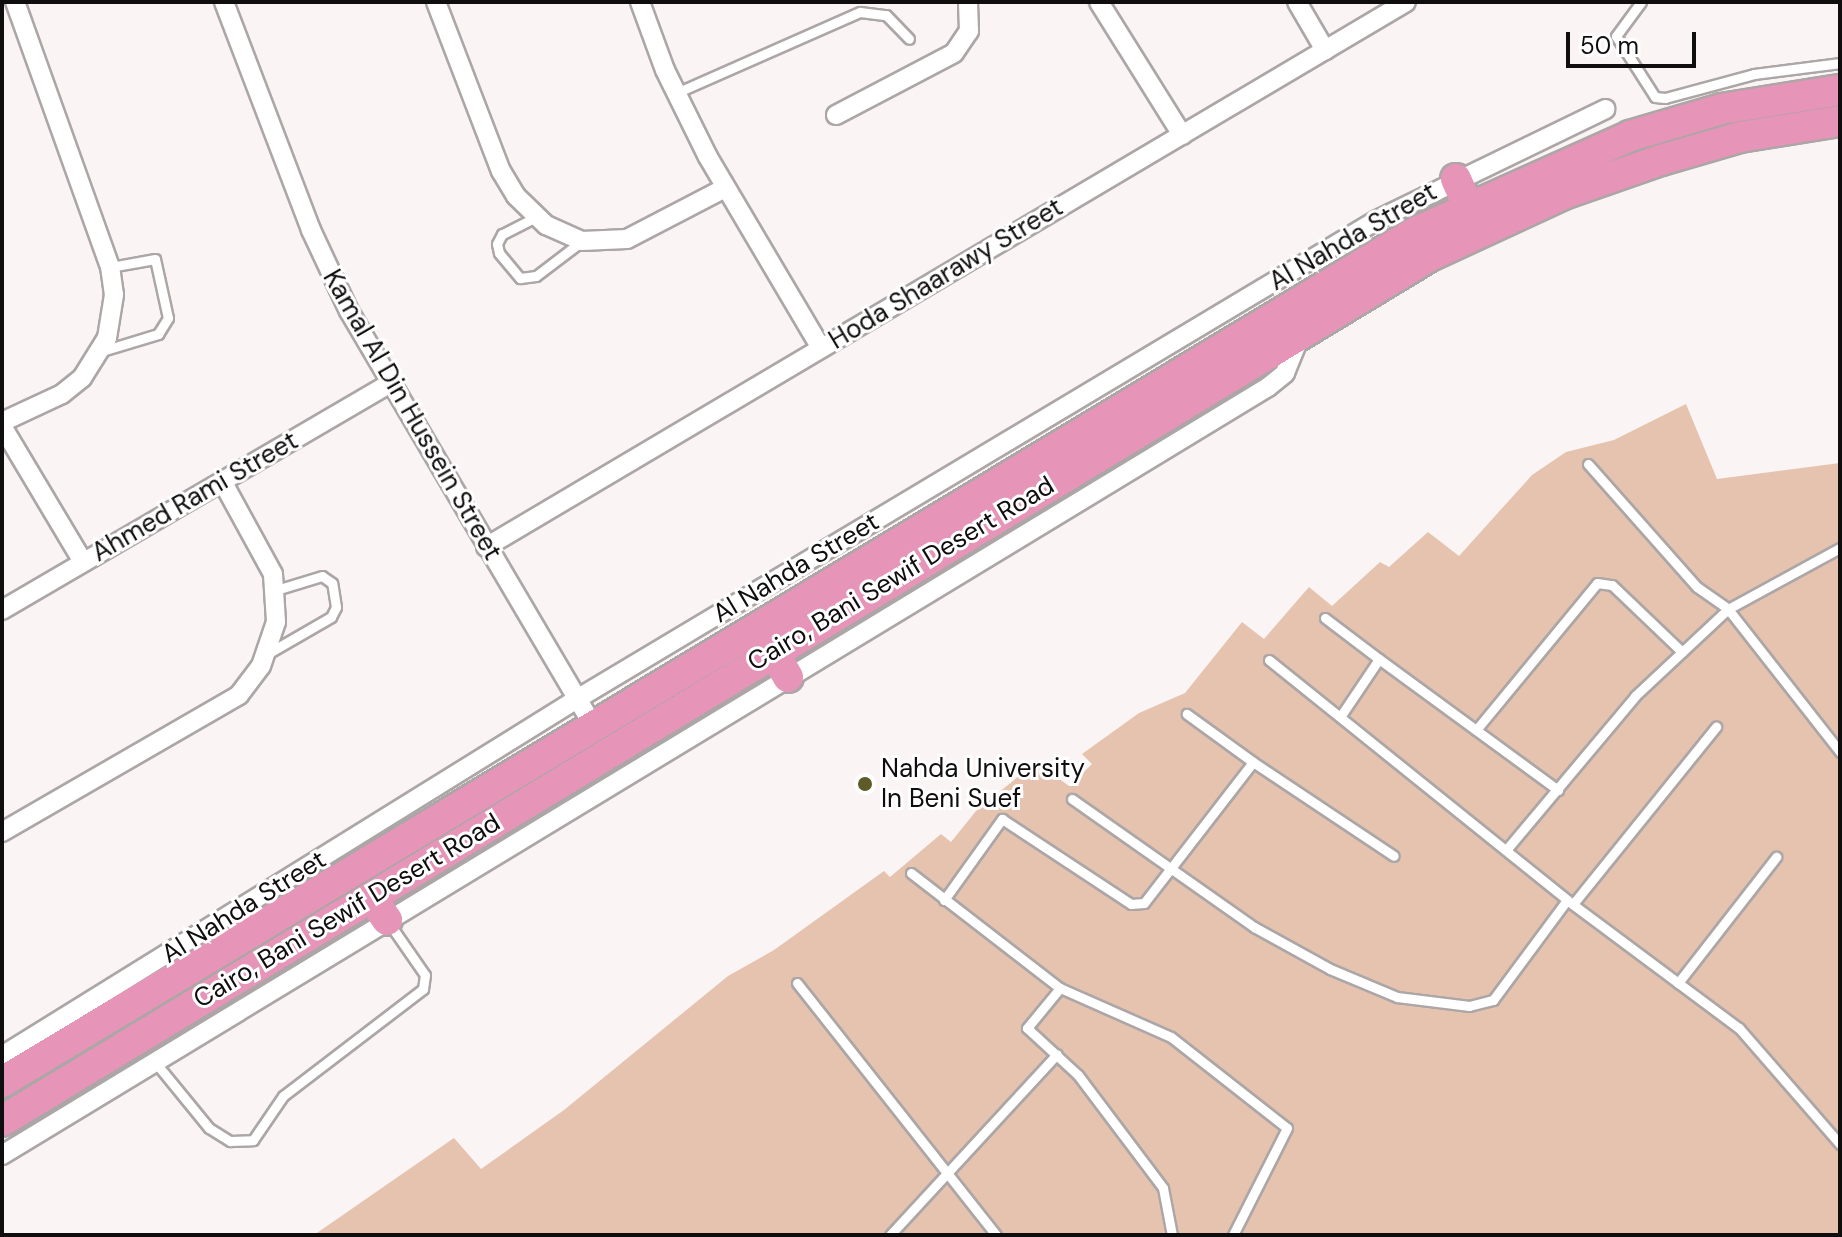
<!DOCTYPE html>
<style>
body{margin:0}
#map{position:relative;width:1842px;height:1237px;overflow:hidden;background:#faf4f5;font-family:"DM Sans",sans-serif}
div>[style]{position:absolute}
.green>*{inset:0;background:#e6c3af}
.roads{filter:drop-shadow(2px 0 #aca6a6) drop-shadow(-2px 0 #aca6a6) drop-shadow(0 2px #aca6a6) drop-shadow(0 -2px #aca6a6)}
.service>*{height:9px;margin:-4.5px;padding:0 4.5px;transform-origin:4.5px;border-radius:4.5px;background:#fff}
.minor>*{height:18px;margin:-9px;padding:0 9px;transform-origin:9px;border-radius:9px;background:#fff}
.primary>*{height:30px;margin:-15px;padding:0 15px;transform-origin:15px;border-radius:15px;background:#e694b8}
.dots>*{width:22px;height:22px;translate:-50% -50%;box-sizing:border-box;border:4px solid #fff;border-radius:50%}
span{translate:-50% -50%;white-space:nowrap;text-align:center;line-height:1.15;-webkit-text-stroke:6px #fff;paint-order:stroke}
.street-label{font-size:26px;color:#0f0d0d}
.poi-label{font-size:26px;color:#0f0d0d}
.left{translate:0 -50%;text-align:left}
.frame{position:absolute;inset:0;border:4px solid #0f0d0d;pointer-events:none}
.scale{position:absolute;left:1566px;top:32px;width:130px;height:36px;box-sizing:border-box;border:4px solid #0f0d0d;border-top:0;padding-left:10px;font-size:24px;line-height:28px;white-space:nowrap;color:#0f0d0d;-webkit-text-stroke:6px #fff;paint-order:stroke}
</style>
<div id="map">
<div class="green">
<div style="clip-path:polygon(1686px 404px,1717px 479px,1840px 463px,1840px 1235px,314px 1235px,454px 1138px,481px 1169px,564px 1110px,728px 976px,774px 950px,884px 871px,890px 877px,941px 834px,951px 842px,976px 811px,1036px 762px,1069px 786px,1092px 764px,1082px 754px,1139px 713px,1185px 693px,1242px 622px,1264px 639px,1309px 587px,1332px 606px,1380px 562px,1389px 567px,1428px 532px,1459px 556px,1532px 475px,1566px 452px,1614px 440px)"></div>
</div>
<div class="roads">
<div class="service">
<div style="left:1641px;top:2px;width:42px;rotate:126.3deg"></div>
<div style="left:1616px;top:36px;width:72px;rotate:57.4deg"></div>
<div style="left:1655px;top:97px;width:10px;rotate:6deg"></div>
<div style="left:1665px;top:98px;width:92px;rotate:-15.1deg"></div>
<div style="left:1754px;top:74px;width:87px;rotate:-7.3deg"></div>
<div style="left:676px;top:93px;width:201px;rotate:-23.8deg"></div>
<div style="left:860px;top:12px;width:26px;rotate:7deg"></div>
<div style="left:886px;top:15px;width:33px;rotate:46deg"></div>
<div style="left:536px;top:217px;width:38px;rotate:153deg"></div>
<div style="left:502px;top:234px;width:11px;rotate:117deg"></div>
<div style="left:497px;top:244px;width:9px;rotate:77deg"></div>
<div style="left:499px;top:253px;width:33px;rotate:50deg"></div>
<div style="left:520px;top:278px;width:16px;rotate:-7deg"></div>
<div style="left:536px;top:276px;width:58px;rotate:-37.3deg"></div>
<div style="left:102px;top:351px;width:59px;rotate:-16.9deg"></div>
<div style="left:158px;top:334px;width:19px;rotate:-58deg"></div>
<div style="left:168px;top:318px;width:60px;rotate:-102.4deg"></div>
<div style="left:155px;top:259px;width:46px;rotate:169.9deg"></div>
<div style="left:1588px;top:464px;width:164px;rotate:48.5deg"></div>
<div style="left:1697px;top:587px;width:38px;rotate:35deg"></div>
<div style="left:1728px;top:609px;width:182px;rotate:51.9deg"></div>
<div style="left:1325px;top:618px;width:68px;rotate:37.2deg"></div>
<div style="left:1379px;top:659px;width:66px;rotate:123.9deg"></div>
<div style="left:267px;top:654px;width:74px;rotate:-30deg"></div>
<div style="left:331px;top:617px;width:11px;rotate:-63deg"></div>
<div style="left:336px;top:607px;width:24px;rotate:-99deg"></div>
<div style="left:332px;top:583px;width:12px;rotate:-145deg"></div>
<div style="left:322px;top:576px;width:48px;rotate:163.1deg"></div>
<div style="left:1379px;top:659px;width:222px;rotate:36.2deg"></div>
<div style="left:1269px;top:660px;width:383px;rotate:38.8deg"></div>
<div style="left:1567px;top:900px;width:214px;rotate:36.7deg"></div>
<div style="left:1739px;top:1028px;width:154px;rotate:49deg"></div>
<div style="left:1476px;top:730px;width:190px;rotate:-50.5deg"></div>
<div style="left:1597px;top:583px;width:15px;rotate:8deg"></div>
<div style="left:1612px;top:585px;width:97px;rotate:43.7deg"></div>
<div style="left:1253px;top:762px;width:169px;rotate:33.7deg"></div>
<div style="left:1072px;top:799px;width:223px;rotate:35.1deg"></div>
<div style="left:1254px;top:927px;width:87px;rotate:28.9deg"></div>
<div style="left:1330px;top:969px;width:73px;rotate:22.7deg"></div>
<div style="left:1397px;top:997px;width:73px;rotate:7.1deg"></div>
<div style="left:1469px;top:1006px;width:25px;rotate:-14deg"></div>
<div style="left:1493px;top:1000px;width:124px;rotate:-53.5deg"></div>
<div style="left:1506px;top:850px;width:201px;rotate:-50deg"></div>
<div style="left:1635px;top:696px;width:127px;rotate:-43.1deg"></div>
<div style="left:1728px;top:609px;width:128px;rotate:-28.6deg"></div>
<div style="left:911px;top:873px;width:188px;rotate:37.7deg"></div>
<div style="left:1060px;top:988px;width:121px;rotate:23.8deg"></div>
<div style="left:1171px;top:1037px;width:147px;rotate:38.1deg"></div>
<div style="left:1287px;top:1128px;width:120px;rotate:116.8deg"></div>
<div style="left:944px;top:900px;width:100px;rotate:-54.4deg"></div>
<div style="left:1002px;top:819px;width:154px;rotate:33.4deg"></div>
<div style="left:1131px;top:904px;width:13px;rotate:-4deg"></div>
<div style="left:1144px;top:903px;width:178px;rotate:-52.3deg"></div>
<div style="left:1253px;top:762px;width:82px;rotate:-144deg"></div>
<div style="left:1573px;top:904px;width:228px;rotate:-51.1deg"></div>
<div style="left:797px;top:983px;width:321px;rotate:51.7deg"></div>
<div style="left:1678px;top:983px;width:160px;rotate:-52.1deg"></div>
<div style="left:1060px;top:988px;width:52px;rotate:129.5deg"></div>
<div style="left:1027px;top:1028px;width:69px;rotate:42.7deg"></div>
<div style="left:1078px;top:1075px;width:141px;rotate:53deg"></div>
<div style="left:1163px;top:1188px;width:48px;rotate:79.2deg"></div>
<div style="left:155px;top:1062px;width:85px;rotate:50.7deg"></div>
<div style="left:209px;top:1128px;width:25px;rotate:32deg"></div>
<div style="left:230px;top:1141px;width:23px;rotate:-2deg"></div>
<div style="left:253px;top:1140px;width:53px;rotate:-55.7deg"></div>
<div style="left:283px;top:1096px;width:176px;rotate:-37.4deg"></div>
<div style="left:423px;top:989px;width:14px;rotate:-82deg"></div>
<div style="left:425px;top:975px;width:63px;rotate:-124.7deg"></div>
<div style="left:890px;top:1235px;width:246px;rotate:-47.3deg"></div>
</div>
<div class="minor">
<div style="left:224px;top:2px;width:244px;rotate:69.1deg"></div>
<div style="left:311px;top:230px;width:89px;rotate:64.9deg"></div>
<div style="left:349px;top:311px;width:479px;rotate:59.5deg"></div>
<div style="left:436px;top:2px;width:181px;rotate:69deg"></div>
<div style="left:501px;top:171px;width:29px;rotate:59deg"></div>
<div style="left:516px;top:196px;width:42px;rotate:44deg"></div>
<div style="left:546px;top:225px;width:39px;rotate:24deg"></div>
<div style="left:582px;top:241px;width:45px;rotate:-2.5deg"></div>
<div style="left:627px;top:239px;width:110px;rotate:-27.5deg"></div>
<div style="left:640px;top:2px;width:72px;rotate:69.8deg"></div>
<div style="left:665px;top:70px;width:97px;rotate:63.7deg"></div>
<div style="left:708px;top:157px;width:222px;rotate:59.4deg"></div>
<div style="left:1099px;top:2px;width:157px;rotate:58deg"></div>
<div style="left:1297px;top:2px;width:56px;rotate:59.7deg"></div>
<div style="left:836px;top:115px;width:133px;rotate:-27.7deg"></div>
<div style="left:954px;top:53px;width:27px;rotate:-56deg"></div>
<div style="left:969px;top:31px;width:29px;rotate:-92deg"></div>
<div style="left:2px;top:422px;width:66px;rotate:-25deg"></div>
<div style="left:62px;top:394px;width:26px;rotate:-39deg"></div>
<div style="left:82px;top:378px;width:47px;rotate:-58deg"></div>
<div style="left:107px;top:338px;width:44px;rotate:-80.8deg"></div>
<div style="left:114px;top:295px;width:28px;rotate:-98deg"></div>
<div style="left:110px;top:267px;width:282px;rotate:-109.7deg"></div>
<div style="left:2px;top:426px;width:158px;rotate:59.2deg"></div>
<div style="left:486px;top:547px;width:1069px;rotate:-30.64deg"></div>
<div style="left:2px;top:610px;width:448px;rotate:-30.3deg"></div>
<div style="left:2px;top:832px;width:274px;rotate:-30deg"></div>
<div style="left:239px;top:695px;width:36px;rotate:-53deg"></div>
<div style="left:261px;top:666px;width:46px;rotate:-71.2deg"></div>
<div style="left:276px;top:622px;width:48px;rotate:-93.6deg"></div>
<div style="left:273px;top:574px;width:106px;rotate:-118.7deg"></div>
<div style="left:2px;top:1056px;width:677px;rotate:-31.83deg"></div>
<div style="left:577px;top:699px;width:932px;rotate:-30.91deg"></div>
<div style="left:1377px;top:220px;width:254px;rotate:-25.9deg"></div>
<div style="left:2px;top:1155px;width:1481px;rotate:-31.24deg"></div>
<div style="left:1268px;top:387px;width:22px;rotate:-39deg"></div>
<div style="left:1285px;top:373px;width:38px;rotate:-68deg"></div>
</div>
<div class="primary">
<div style="left:1456px;top:179px;width:30px;rotate:66deg"></div>
<div style="left:773px;top:651px;width:30px;rotate:60deg"></div>
<div style="left:371px;top:897px;width:28px;rotate:55deg"></div>
<div style="left:2px;top:1082px;width:1652px;rotate:-31.01deg"></div>
<div style="left:1418px;top:231px;width:232px;rotate:-24.1deg"></div>
<div style="left:1630px;top:136px;width:95px;rotate:-16.5deg"></div>
<div style="left:1721px;top:109px;width:121px;rotate:-9.1deg"></div>
<div style="left:2px;top:1121px;width:1670px;rotate:-31.21deg"></div>
<div style="left:1430px;top:256px;width:150px;rotate:-24.9deg"></div>
<div style="left:1566px;top:193px;width:101px;rotate:-19.2deg"></div>
<div style="left:1661px;top:160px;width:82px;rotate:-16.2deg"></div>
<div style="left:1740px;top:137px;width:101px;rotate:-9.1deg"></div>
</div>
</div>
<div class="dots">
<div style="left:865px;top:784px;background:#5d5b28"></div>
</div>
<div class="street-label">
<span style="left:1353px;top:237px;rotate:-30deg">Al Nahda Street</span>
<span style="left:946px;top:274px;rotate:-31deg">Hoda Shaarawy Street</span>
<span style="left:412px;top:415px;rotate:60deg">Kamal Al Din Hussein Street</span>
<span style="left:195px;top:497px;rotate:-30deg">Ahmed Rami Street</span>
<span style="left:796px;top:568px;rotate:-31deg">Al Nahda Street</span>
<span style="left:901px;top:574px;rotate:-31deg">Cairo, Bani Sewif Desert Road</span>
<span style="left:244px;top:907px;rotate:-32deg">Al Nahda Street</span>
<span style="left:347px;top:911px;rotate:-31deg">Cairo, Bani Sewif Desert Road</span>
</div>
<div class="poi-label">
<span class="left" style="left:881px;top:784px">Nahda University<br>In Beni Suef</span>
</div>
<div class="frame"></div>
<div class="scale">50 m</div>
</div>
